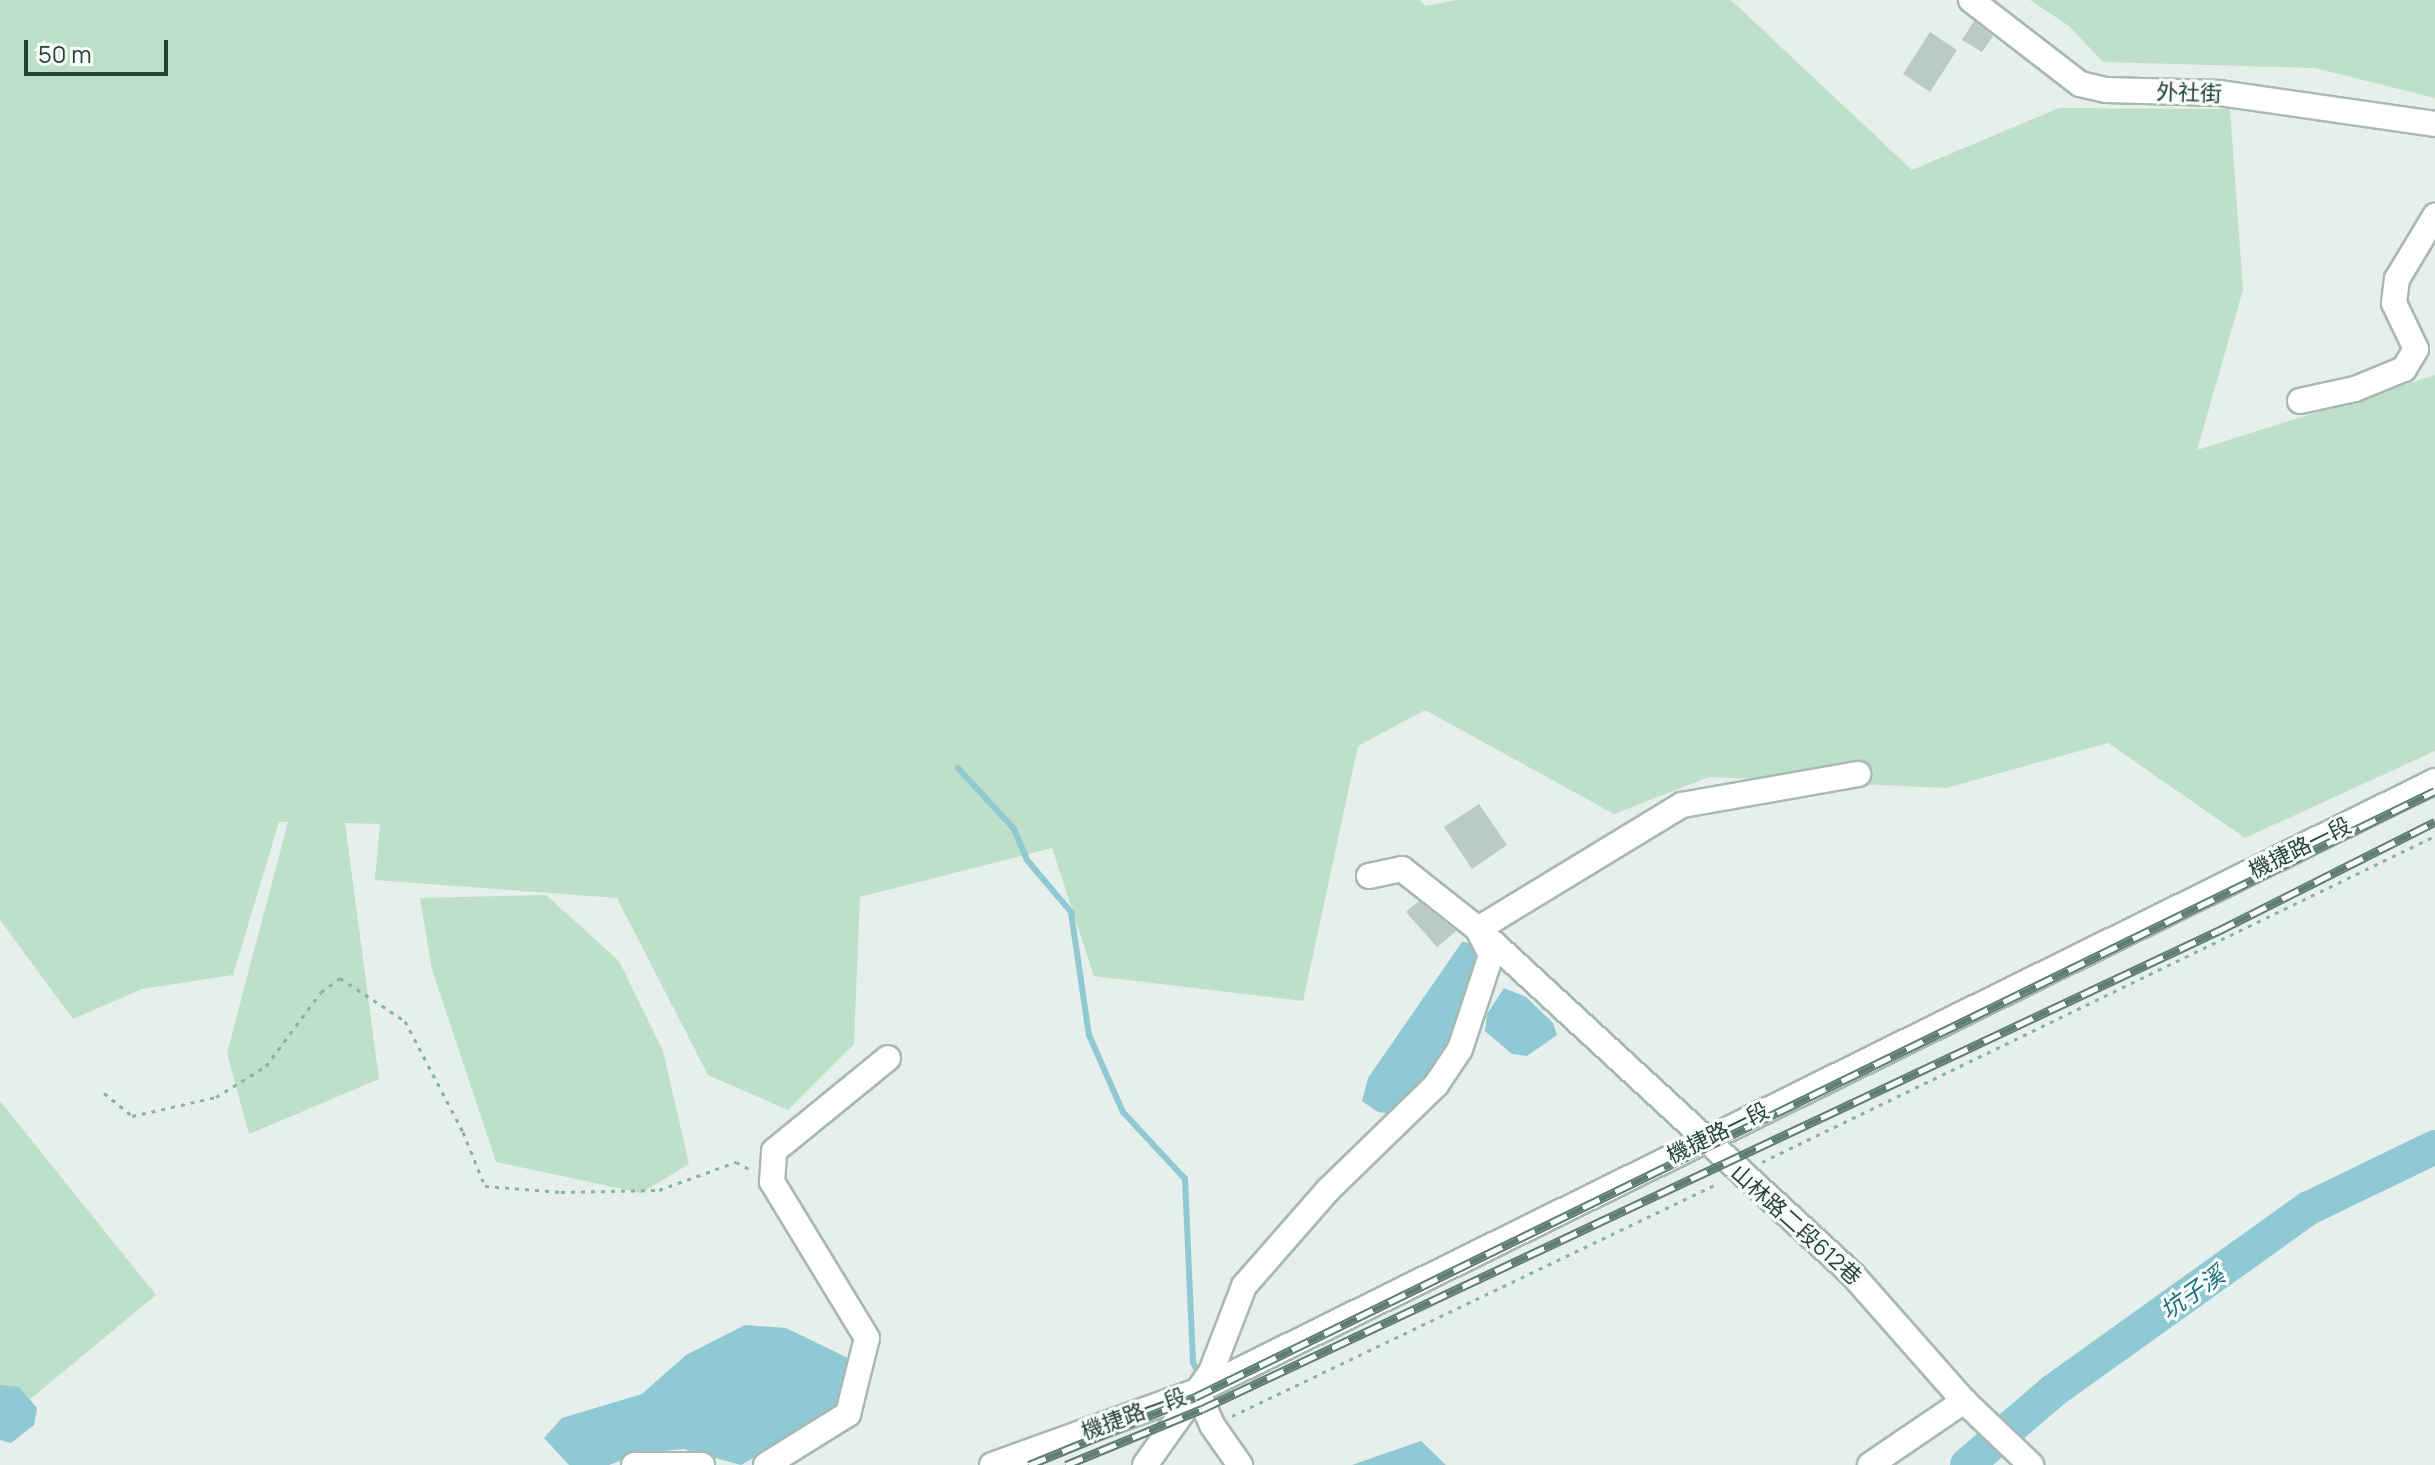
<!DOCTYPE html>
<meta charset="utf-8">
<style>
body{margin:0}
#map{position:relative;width:2435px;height:1465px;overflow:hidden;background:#e6efeb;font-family:Manrope,"Noto Sans TC",sans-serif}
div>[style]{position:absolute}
.green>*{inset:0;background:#bfe0c8}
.water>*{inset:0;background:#8ec9d4}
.stream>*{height:6px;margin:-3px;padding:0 3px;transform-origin:3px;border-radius:3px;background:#8ec9d4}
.river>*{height:34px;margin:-17px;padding:0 17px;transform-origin:17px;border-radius:17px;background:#8ec9d4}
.building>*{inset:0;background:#bbcac4}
.path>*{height:3px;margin-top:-1.5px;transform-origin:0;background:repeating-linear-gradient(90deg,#86b3a5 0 4px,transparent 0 10px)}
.roads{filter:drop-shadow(2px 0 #a8b8b2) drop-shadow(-2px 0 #a8b8b2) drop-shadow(0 2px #a8b8b2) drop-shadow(0 -2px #a8b8b2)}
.minor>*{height:24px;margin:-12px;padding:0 12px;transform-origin:12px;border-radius:12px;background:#fff}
.rail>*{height:9px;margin-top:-4.5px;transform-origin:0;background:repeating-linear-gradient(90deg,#f7fbf9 0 18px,#5f7d75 0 36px);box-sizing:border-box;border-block:2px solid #5f7d75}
span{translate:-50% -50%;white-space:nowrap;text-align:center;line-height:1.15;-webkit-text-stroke:6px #f7fbf9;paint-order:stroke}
.street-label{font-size:22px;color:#24423a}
.water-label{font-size:24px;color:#1c6f80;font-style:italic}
.scale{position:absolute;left:24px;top:40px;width:144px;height:36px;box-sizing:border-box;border:4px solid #24423a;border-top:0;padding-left:10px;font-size:24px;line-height:28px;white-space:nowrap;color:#24423a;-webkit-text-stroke:6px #f7fbf9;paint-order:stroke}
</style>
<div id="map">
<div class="green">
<div style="clip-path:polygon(0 0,1420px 0,1425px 6px,1457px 0,1731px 0,1912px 170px,2059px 108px,2230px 109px,2243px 290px,2197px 450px,2435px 375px,2435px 751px,2245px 838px,2108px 743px,1946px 788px,1709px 777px,1614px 814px,1425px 710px,1358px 746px,1303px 1001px,1094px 976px,1052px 848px,860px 897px,854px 1044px,788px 1110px,708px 1075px,617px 898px,375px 880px,380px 824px,345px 823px,379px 1079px,249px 1134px,227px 1053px,288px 822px,279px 822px,233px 975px,142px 989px,73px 1019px,0 920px)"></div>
<div style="clip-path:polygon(2030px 0,2435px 0,2435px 98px,2315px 68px,2103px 62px,2069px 26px)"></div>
<div style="clip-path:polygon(546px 895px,619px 961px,663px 1051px,689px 1164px,641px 1193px,496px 1162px,432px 970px,420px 898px)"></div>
<div style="clip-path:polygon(0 1101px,156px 1295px,0 1424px)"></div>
</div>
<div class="water">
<div style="clip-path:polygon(1462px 942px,1478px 944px,1463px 1014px,1443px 1063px,1392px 1114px,1378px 1112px,1362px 1101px,1368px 1078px)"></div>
<div style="clip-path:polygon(1504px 988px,1526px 997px,1553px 1023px,1557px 1035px,1527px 1056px,1512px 1054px,1485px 1031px,1487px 1014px)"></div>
<div style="clip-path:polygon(745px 1325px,786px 1328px,852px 1360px,834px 1411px,741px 1465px,683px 1449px,637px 1454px,609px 1465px,569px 1465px,544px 1438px,562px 1418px,642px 1394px,686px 1355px)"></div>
<div style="clip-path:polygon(0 1385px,19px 1387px,37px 1408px,34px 1425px,11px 1443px,0 1440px)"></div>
<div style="clip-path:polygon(1421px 1441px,1446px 1465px,1352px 1465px)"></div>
</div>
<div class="stream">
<div style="left:958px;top:768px;width:83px;rotate:47.4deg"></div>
<div style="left:1014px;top:829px;width:34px;rotate:67deg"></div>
<div style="left:1027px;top:860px;width:68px;rotate:49.8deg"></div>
<div style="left:1071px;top:912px;width:124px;rotate:81.7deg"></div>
<div style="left:1089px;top:1035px;width:84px;rotate:66.2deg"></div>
<div style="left:1123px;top:1112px;width:91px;rotate:47.2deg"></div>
<div style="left:1185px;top:1179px;width:183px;rotate:87.5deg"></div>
<div style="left:1193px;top:1362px;width:17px;rotate:66deg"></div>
</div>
<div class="river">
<div style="left:1967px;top:1465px;width:113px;rotate:-40.7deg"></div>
<div style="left:2053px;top:1391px;width:315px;rotate:-35.6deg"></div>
<div style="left:2309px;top:1208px;width:140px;rotate:-25.8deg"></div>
</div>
<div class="building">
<div style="clip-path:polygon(1974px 21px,1993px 36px,1982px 52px,1962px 40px)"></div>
<div style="clip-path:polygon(1930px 32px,1957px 50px,1930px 92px,1903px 74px)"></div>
<div style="clip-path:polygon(1479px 804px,1507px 845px,1472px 869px,1444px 827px)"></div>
<div style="clip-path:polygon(1419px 901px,1456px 931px,1437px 947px,1406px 912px)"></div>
</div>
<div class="path">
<div style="left:104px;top:1093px;width:36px;rotate:39deg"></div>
<div style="left:132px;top:1116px;width:86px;rotate:-12.7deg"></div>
<div style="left:216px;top:1097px;width:59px;rotate:-31.8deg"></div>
<div style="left:266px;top:1066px;width:92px;rotate:-53.4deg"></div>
<div style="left:321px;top:992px;width:24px;rotate:-36deg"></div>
<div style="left:340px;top:978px;width:78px;rotate:33.5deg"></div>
<div style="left:405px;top:1021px;width:125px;rotate:62.4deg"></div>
<div style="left:463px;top:1132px;width:58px;rotate:67.8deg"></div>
<div style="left:485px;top:1186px;width:76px;rotate:4.5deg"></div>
<div style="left:561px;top:1192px;width:98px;rotate:-1.2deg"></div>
<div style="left:659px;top:1190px;width:82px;rotate:-20deg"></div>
<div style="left:736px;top:1162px;width:17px;rotate:28deg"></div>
<div style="left:1762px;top:1162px;width:748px;rotate:-25.85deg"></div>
<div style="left:1232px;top:1416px;width:540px;rotate:-25.57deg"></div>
</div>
<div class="roads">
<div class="minor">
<div style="left:1971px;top:0;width:138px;rotate:37.6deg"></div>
<div style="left:2080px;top:84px;width:27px;rotate:13deg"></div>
<div style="left:2106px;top:90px;width:114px;rotate:1.5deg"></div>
<div style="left:2220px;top:93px;width:217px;rotate:8.2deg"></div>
<div style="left:2300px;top:401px;width:56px;rotate:-12.3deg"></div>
<div style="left:2355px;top:389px;width:53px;rotate:-22.2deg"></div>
<div style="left:2404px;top:369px;width:23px;rotate:-59deg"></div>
<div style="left:2416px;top:349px;width:51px;rotate:-115.6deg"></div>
<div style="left:2394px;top:303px;width:24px;rotate:-83deg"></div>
<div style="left:2397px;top:279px;width:74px;rotate:-58.9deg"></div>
<div style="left:1369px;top:876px;width:34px;rotate:-12deg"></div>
<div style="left:1402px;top:869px;width:97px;rotate:38.3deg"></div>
<div style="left:1478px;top:929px;width:509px;rotate:42.69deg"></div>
<div style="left:1852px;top:1274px;width:169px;rotate:48.6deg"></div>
<div style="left:1964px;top:1401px;width:93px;rotate:43.7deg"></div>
<div style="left:1197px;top:1391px;width:37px;rotate:66deg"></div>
<div style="left:1212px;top:1425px;width:49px;rotate:55deg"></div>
<div style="left:634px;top:1465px;width:68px"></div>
<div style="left:766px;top:1465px;width:97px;rotate:-31.9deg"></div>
<div style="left:848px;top:1414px;width:78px;rotate:-76deg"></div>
<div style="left:867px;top:1338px;width:183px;rotate:-121.3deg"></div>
<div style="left:772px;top:1182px;width:31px;rotate:-86deg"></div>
<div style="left:774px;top:1151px;width:147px;rotate:-39.2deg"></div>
<div style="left:992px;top:1465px;width:218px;rotate:-19.8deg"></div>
<div style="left:1197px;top:1391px;width:1380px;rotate:-26.23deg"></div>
<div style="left:1145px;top:1465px;width:114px;rotate:-54.6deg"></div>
<div style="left:1211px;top:1372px;width:92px;rotate:-69deg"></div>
<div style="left:1244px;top:1286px;width:128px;rotate:-48.8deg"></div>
<div style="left:1328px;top:1190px;width:151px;rotate:-44.2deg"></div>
<div style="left:1436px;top:1085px;width:43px;rotate:-56.3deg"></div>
<div style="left:1460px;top:1049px;width:99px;rotate:-71.7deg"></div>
<div style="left:1491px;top:955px;width:29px;rotate:-117deg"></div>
<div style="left:1478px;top:929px;width:239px;rotate:-31.3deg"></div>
<div style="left:1682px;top:805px;width:179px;rotate:-10deg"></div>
<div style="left:1870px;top:1465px;width:114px;rotate:-34.2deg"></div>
</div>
</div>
<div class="rail">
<div style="left:1029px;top:1465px;width:179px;rotate:-22.3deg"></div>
<div style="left:1195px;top:1397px;width:1380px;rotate:-26.05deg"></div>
<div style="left:1066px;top:1465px;width:147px;rotate:-22.4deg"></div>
<div style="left:1202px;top:1409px;width:1123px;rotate:-25.2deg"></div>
<div style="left:2218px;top:931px;width:243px;rotate:-26.7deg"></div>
</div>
<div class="street-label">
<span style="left:2189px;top:93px;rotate:2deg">外社街</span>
<span style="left:2300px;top:848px;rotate:-26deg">機捷路一段</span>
<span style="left:1718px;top:1133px;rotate:-26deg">機捷路一段</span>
<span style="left:1796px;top:1225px;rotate:42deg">山林路二段612巷</span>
<span style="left:1134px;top:1414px;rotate:-20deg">機捷路一段</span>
</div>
<div class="water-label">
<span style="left:2192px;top:1292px;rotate:-35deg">坑子溪</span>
</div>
<div class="scale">50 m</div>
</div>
